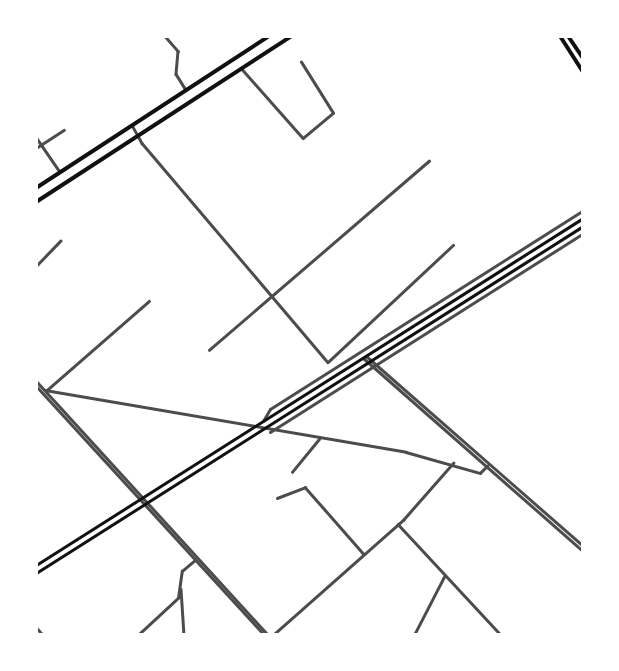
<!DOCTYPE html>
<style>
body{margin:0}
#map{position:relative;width:619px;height:671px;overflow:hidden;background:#fff;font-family:Jost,sans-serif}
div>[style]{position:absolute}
.minor>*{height:2.5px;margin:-1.25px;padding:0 1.25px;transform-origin:1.25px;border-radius:1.25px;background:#4c4c4c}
.tertiary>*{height:3px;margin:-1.5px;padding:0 1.5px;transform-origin:1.5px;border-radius:1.5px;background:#4c4c4c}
.secondary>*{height:3px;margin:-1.5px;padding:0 1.5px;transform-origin:1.5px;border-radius:1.5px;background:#111}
.primary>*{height:4px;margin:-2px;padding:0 2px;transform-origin:2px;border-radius:2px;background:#111}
.trunk>*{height:4px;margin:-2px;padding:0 2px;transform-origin:2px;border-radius:2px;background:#111}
span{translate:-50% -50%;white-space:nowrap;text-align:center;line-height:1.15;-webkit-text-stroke:5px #fff;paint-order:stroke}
.frame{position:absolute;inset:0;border:38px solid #fff;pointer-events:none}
</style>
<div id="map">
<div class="minor">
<div style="left:165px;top:36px;width:20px;rotate:49deg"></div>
<div style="left:178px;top:51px;width:23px;rotate:95deg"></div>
<div style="left:176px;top:74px;width:19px;rotate:58deg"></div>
<div style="left:242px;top:69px;width:92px;rotate:48.5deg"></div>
<div style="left:303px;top:138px;width:39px;rotate:-40deg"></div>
<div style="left:333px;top:113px;width:60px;rotate:-122.1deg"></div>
<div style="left:132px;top:125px;width:21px;rotate:61deg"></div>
<div style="left:142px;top:143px;width:287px;rotate:49.7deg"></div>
<div style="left:328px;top:362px;width:171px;rotate:-43.1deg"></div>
<div style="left:36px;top:137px;width:42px;rotate:55.6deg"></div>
<div style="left:36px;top:148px;width:33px;rotate:-33deg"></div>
<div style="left:36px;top:266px;width:35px;rotate:-46deg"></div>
<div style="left:209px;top:350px;width:290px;rotate:-40.7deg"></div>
<div style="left:45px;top:390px;width:366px;rotate:9.7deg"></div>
<div style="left:406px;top:452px;width:77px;rotate:15.8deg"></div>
<div style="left:480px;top:473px;width:10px;rotate:-45deg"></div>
<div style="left:47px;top:390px;width:135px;rotate:-41.1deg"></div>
<div style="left:292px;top:472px;width:43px;rotate:-50.7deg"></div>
<div style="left:277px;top:498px;width:30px;rotate:-21deg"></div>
<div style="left:305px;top:487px;width:88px;rotate:48.7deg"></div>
<div style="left:398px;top:524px;width:151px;rotate:47.1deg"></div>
<div style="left:181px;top:589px;width:46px;rotate:86.3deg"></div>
<div style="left:36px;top:627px;width:11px;rotate:49deg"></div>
<div style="left:138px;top:635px;width:54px;rotate:-42.8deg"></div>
<div style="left:178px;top:598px;width:27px;rotate:-82deg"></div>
<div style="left:182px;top:571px;width:17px;rotate:-40deg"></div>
<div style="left:273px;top:635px;width:174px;rotate:-41.5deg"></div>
<div style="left:403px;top:520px;width:76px;rotate:-48.7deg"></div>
<div style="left:414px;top:635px;width:65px;rotate:-62.7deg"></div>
</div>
<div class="tertiary">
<div style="left:366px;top:356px;width:288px;rotate:41.2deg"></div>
<div style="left:363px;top:358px;width:293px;rotate:41.3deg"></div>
<div style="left:36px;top:381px;width:344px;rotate:47.6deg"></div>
<div style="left:36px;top:386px;width:338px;rotate:47.5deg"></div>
<div style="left:263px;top:421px;width:14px;rotate:-60deg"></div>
<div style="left:270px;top:409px;width:371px;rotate:-32.4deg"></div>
<div style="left:270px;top:432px;width:371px;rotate:-32.4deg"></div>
</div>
<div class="secondary">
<div style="left:36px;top:565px;width:648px;rotate:-32.39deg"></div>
<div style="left:36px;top:573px;width:648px;rotate:-32.39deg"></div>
</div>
<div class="primary">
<div style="left:560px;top:36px;width:43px;rotate:57.4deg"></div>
<div style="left:568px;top:36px;width:27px;rotate:56deg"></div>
</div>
<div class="trunk">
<div style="left:36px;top:188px;width:278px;rotate:-33.1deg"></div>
<div style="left:36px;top:202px;width:305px;rotate:-33deg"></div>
</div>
<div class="frame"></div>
</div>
